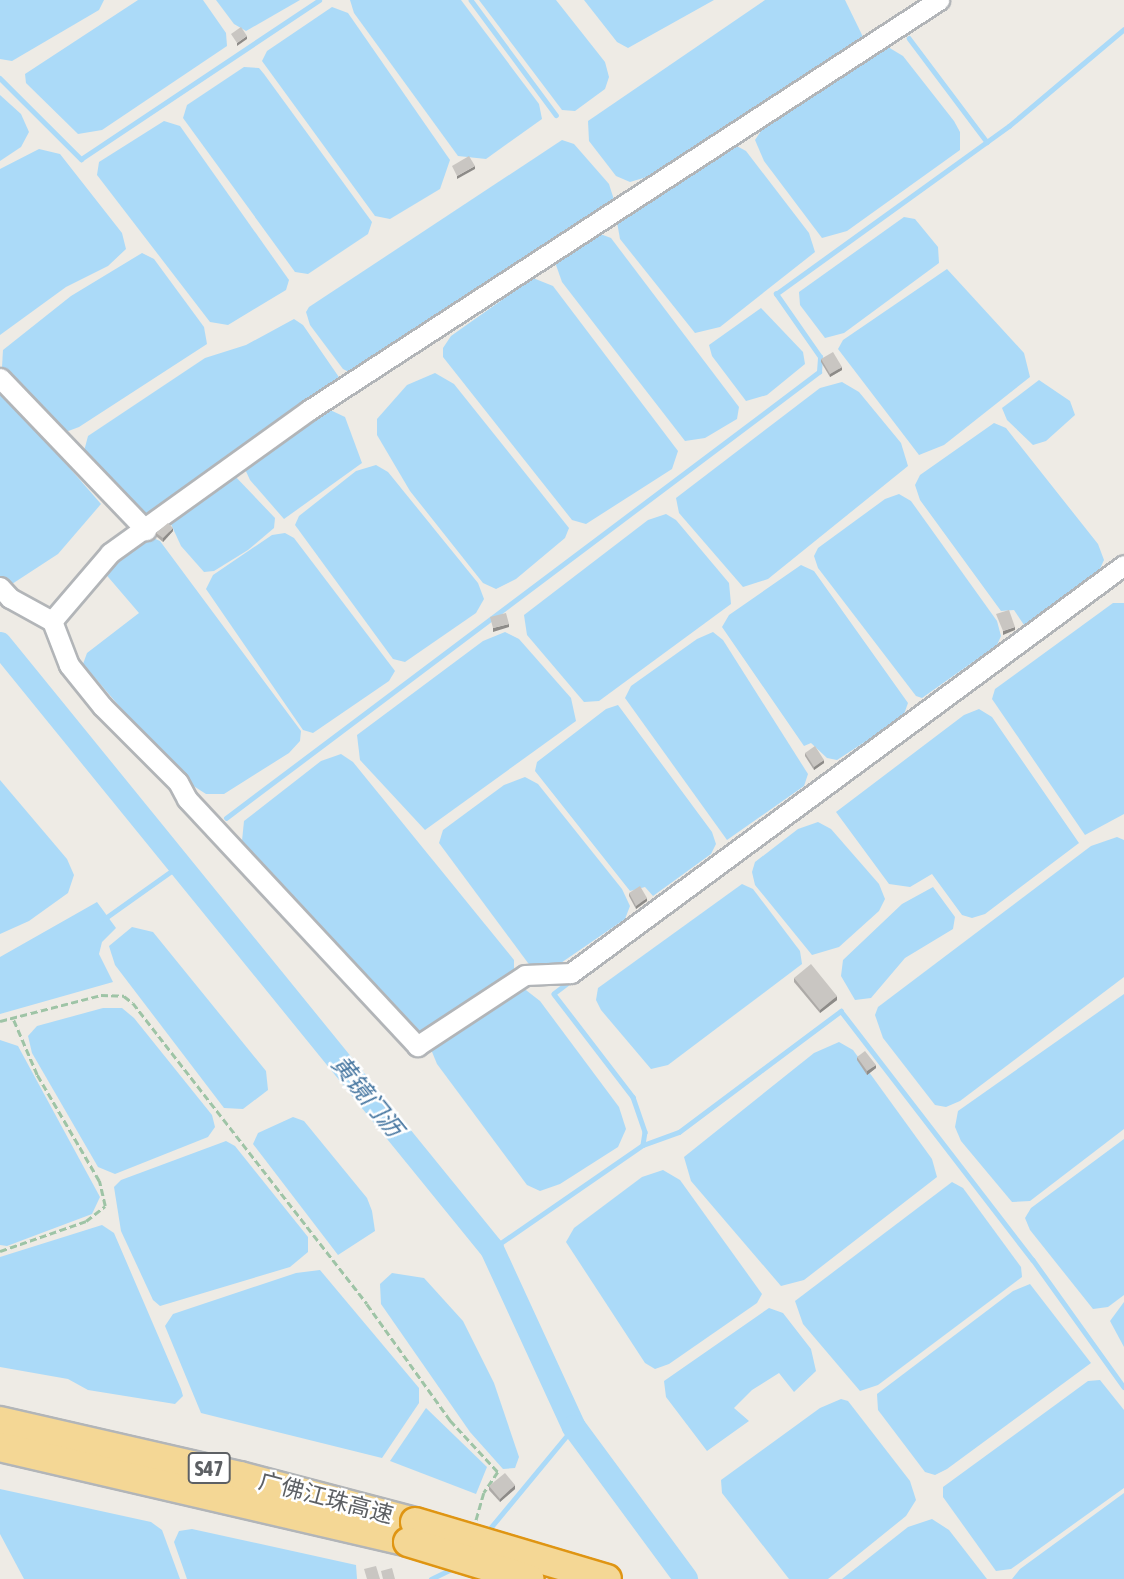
<!DOCTYPE html>
<meta charset="utf-8">
<style>
body{margin:0}
#map{position:relative;width:1124px;height:1579px;overflow:hidden;background:#eeebe5;font-family:"Asap Condensed","Noto Sans SC",sans-serif}
div>[style]{position:absolute}
.water>*{inset:0;background:#abdaf8}
.stream>*{height:4.5px;margin:-2.25px;padding:0 2.25px;transform-origin:2.25px;border-radius:2.25px;background:#abdaf8}
.river>*{height:24px;margin:-12px;padding:0 12px;transform-origin:12px;border-radius:12px;background:#abdaf8}
.path>*{height:2.5px;margin-top:-1.25px;transform-origin:0;background:repeating-linear-gradient(90deg,#9ec4a6 0 7px,transparent 0 10.5px)}
.roads{filter:drop-shadow(2px 0 #b2b5b8) drop-shadow(-2px 0 #b2b5b8) drop-shadow(0 2px #b2b5b8) drop-shadow(0 -2px #b2b5b8)}
.minor>*{height:19px;margin:-9.5px;padding:0 9.5px;transform-origin:9.5px;border-radius:9.5px;background:#fff}
.highway>*{height:28px;margin:-14px;padding:0 14px;transform-origin:14px;border-radius:14px;background:#f4d795}
.bridges{filter:drop-shadow(2px 0 #df9513) drop-shadow(-2px 0 #df9513) drop-shadow(0 2px #df9513) drop-shadow(0 -2px #df9513)}
.highway-bridge>*{height:28px;margin:-14px;padding:0 14px;transform-origin:14px;border-radius:14px;background:#f4d795}
.wall>*{inset:0;background:#adaaa7}
.shaded-wall>*{inset:0;background:#8d8b88}
.building>*{inset:0;background:#c9c6c2}
span{translate:-50% -50%;white-space:nowrap;text-align:center;line-height:1.15;-webkit-text-stroke:5px #fff;paint-order:stroke}
.shield-label span{padding:2px 5px;background:#fff;border:2px solid;border-radius:5px;-webkit-text-stroke-width:0}
.shield-label{font-size:21px;color:#5d6064;font-weight:700}
.street-label{font-size:23px;color:#5d6064}
.water-label{font-size:24px;color:#4676a0;font-style:italic}
</style>
<div id="map">
<div class="water">
<div style="clip-path:polygon(0 0,104px 0,99px 10px,12px 61px,0 59px)"></div>
<div style="clip-path:polygon(138px 0,203px 0,226px 33px,227px 46px,102px 130px,78px 134px,26px 83px,25px 74px)"></div>
<div style="clip-path:polygon(216px 0,300px 0,246px 31px,234px 24px)"></div>
<div style="clip-path:polygon(350px 0,461px 0,539px 104px,542px 119px,486px 159px,458px 156px,354px 13px)"></div>
<div style="clip-path:polygon(479px 0,556px 0,605px 62px,609px 77px,605px 89px,575px 111px,562px 110px)"></div>
<div style="clip-path:polygon(584px 0,714px 0,628px 48px,617px 42px)"></div>
<div style="clip-path:polygon(765px 0,845px 0,865px 41px,789px 95px,650px 176px,630px 182px,616px 176px,589px 141px,588px 121px)"></div>
<div style="clip-path:polygon(332px 7px,348px 13px,450px 160px,440px 189px,390px 219px,375px 216px,262px 61px,267px 51px)"></div>
<div style="clip-path:polygon(888px 47px,903px 56px,954px 121px,960px 132px,960px 150px,847px 231px,822px 238px,764px 161px,755px 140px,765px 125px,880px 48px)"></div>
<div style="clip-path:polygon(244px 67px,259px 68px,264px 74px,372px 222px,368px 234px,308px 274px,295px 272px,183px 118px,187px 105px)"></div>
<div style="clip-path:polygon(0 95px,21px 114px,29px 132px,21px 147px,0 161px)"></div>
<div style="clip-path:polygon(164px 121px,180px 126px,289px 280px,286px 290px,228px 325px,210px 322px,97px 175px,99px 162px)"></div>
<div style="clip-path:polygon(562px 140px,574px 144px,609px 184px,615px 203px,353px 374px,343px 369px,310px 325px,306px 312px,309px 307px)"></div>
<div style="clip-path:polygon(733px 144px,746px 151px,809px 233px,815px 252px,720px 327px,695px 333px,620px 239px,617px 222px,619px 215px)"></div>
<div style="clip-path:polygon(39px 149px,60px 154px,122px 233px,126px 249px,108px 266px,66px 287px,0 335px,0 169px)"></div>
<div style="clip-path:polygon(904px 217px,915px 219px,938px 247px,939px 263px,844px 333px,825px 338px,800px 305px,799px 292px)"></div>
<div style="clip-path:polygon(595px 232px,611px 238px,739px 407px,737px 419px,705px 438px,685px 441px,623px 361px,562px 282px,556px 265px,557px 259px)"></div>
<div style="clip-path:polygon(142px 253px,154px 259px,204px 327px,207px 344px,79px 427px,63px 433px,2px 367px,3px 350px,71px 296px)"></div>
<div style="clip-path:polygon(947px 269px,1024px 353px,1030px 377px,944px 445px,919px 455px,838px 349px,843px 340px)"></div>
<div style="clip-path:polygon(533px 278px,553px 286px,678px 451px,672px 469px,586px 524px,572px 520px,443px 357px,443px 348px,451px 336px)"></div>
<div style="clip-path:polygon(761px 308px,803px 352px,805px 364px,767px 395px,746px 401px,712px 356px,709px 345px)"></div>
<div style="clip-path:polygon(294px 319px,303px 325px,343px 383px,147px 522px,83px 455px,88px 436px,205px 358px,246px 345px)"></div>
<div style="clip-path:polygon(435px 373px,454px 384px,569px 528px,565px 538px,516px 579px,496px 589px,483px 583px,410px 491px,377px 435px,377px 419px,407px 385px)"></div>
<div style="clip-path:polygon(1039px 380px,1070px 401px,1075px 415px,1046px 441px,1033px 445px,1007px 420px,1002px 408px)"></div>
<div style="clip-path:polygon(842px 382px,859px 392px,901px 443px,908px 466px,768px 579px,743px 587px,679px 513px,676px 498px,820px 388px)"></div>
<div style="clip-path:polygon(0 388px,101px 504px,58px 554px,12px 584px,0 578px)"></div>
<div style="clip-path:polygon(326px 408px,345px 417px,362px 463px,284px 519px,250px 480px,244px 467px)"></div>
<div style="clip-path:polygon(994px 423px,1006px 428px,1098px 544px,1104px 560px,1098px 573px,1024px 625px,1014px 610px,1001px 611px,920px 500px,915px 485px,920px 475px)"></div>
<div style="clip-path:polygon(376px 465px,388px 472px,478px 583px,484px 599px,476px 613px,405px 662px,393px 659px,295px 525px,299px 516px,356px 471px)"></div>
<div style="clip-path:polygon(232px 473px,275px 518px,274px 528px,248px 550px,214px 571px,204px 572px,181px 546px,170px 522px)"></div>
<div style="clip-path:polygon(899px 494px,911px 501px,997px 621px,1001px 636px,997px 645px,922px 698px,916px 696px,818px 568px,814px 556px,818px 548px,885px 499px)"></div>
<div style="clip-path:polygon(666px 514px,676px 520px,729px 583px,731px 604px,599px 701px,584px 702px,527px 635px,524px 615px,648px 520px)"></div>
<div style="clip-path:polygon(285px 533px,294px 538px,395px 671px,389px 681px,313px 733px,303px 730px,206px 589px,213px 575px,272px 535px)"></div>
<div style="clip-path:polygon(149px 536px,160px 541px,301px 731px,300px 741px,289px 753px,224px 794px,206px 794px,181px 778px,83px 664px,87px 653px,139px 613px,103px 571px,136px 541px)"></div>
<div style="clip-path:polygon(801px 565px,814px 571px,908px 703px,903px 717px,837px 760px,827px 758px,811px 743px,804px 746px,722px 627px,729px 615px)"></div>
<div style="clip-path:polygon(1113px 603px,1124px 603px,1124px 814px,1085px 835px,992px 699px,995px 689px)"></div>
<div style="clip-path:polygon(505px 632px,519px 639px,571px 698px,576px 721px,425px 830px,360px 760px,357px 735px,483px 641px)"></div>
<div style="clip-path:polygon(713px 632px,723px 640px,808px 774px,804px 786px,727px 840px,625px 698px,631px 686px,697px 639px)"></div>
<div style="clip-path:polygon(618px 705px,712px 832px,716px 844px,711px 854px,653px 896px,645px 887px,630px 891px,535px 771px,537px 762px,606px 709px)"></div>
<div style="clip-path:polygon(979px 709px,992px 717px,1079px 843px,985px 914px,972px 918px,962px 915px,932px 874px,910px 887px,889px 884px,836px 812px,964px 715px)"></div>
<div style="clip-path:polygon(341px 754px,353px 762px,514px 960px,514px 975px,438px 1029px,415px 1035px,408px 1030px,242px 841px,244px 821px,321px 761px)"></div>
<div style="clip-path:polygon(525px 777px,538px 784px,622px 889px,630px 906px,625px 919px,555px 967px,535px 969px,528px 963px,439px 843px,443px 830px,504px 785px)"></div>
<div style="clip-path:polygon(0 780px,67px 859px,74px 875px,68px 893px,29px 921px,0 934px)"></div>
<div style="clip-path:polygon(818px 822px,831px 829px,879px 884px,885px 899px,879px 911px,839px 947px,812px 955px,755px 885px,752px 872px,755px 862px,798px 829px)"></div>
<div style="clip-path:polygon(1117px 837px,1124px 840px,1124px 977px,960px 1101px,946px 1107px,935px 1105px,883px 1038px,875px 1015px,878px 1007px,1091px 846px)"></div>
<div style="clip-path:polygon(742px 884px,753px 889px,800px 951px,802px 964px,668px 1065px,651px 1069px,601px 1010px,596px 1000px,598px 988px)"></div>
<div style="clip-path:polygon(933px 887px,955px 917px,953px 929px,905px 958px,871px 998px,855px 1000px,841px 976px,843px 960px,902px 904px)"></div>
<div style="clip-path:polygon(97px 902px,116px 928px,102px 942px,99px 954px,113px 982px,0 1014px,0 957px)"></div>
<div style="clip-path:polygon(132px 927px,153px 932px,266px 1071px,268px 1090px,243px 1109px,224px 1108px,115px 965px,109px 946px)"></div>
<div style="clip-path:polygon(522px 987px,540px 1001px,619px 1107px,626px 1129px,618px 1147px,560px 1184px,540px 1191px,527px 1185px,437px 1064px,430px 1047px)"></div>
<div style="clip-path:polygon(1124px 994px,1124px 1129px,1030px 1201px,1012px 1202px,961px 1141px,955px 1127px,958px 1111px)"></div>
<div style="clip-path:polygon(103px 1008px,122px 1008px,134px 1018px,212px 1115px,215px 1127px,208px 1137px,115px 1174px,98px 1167px,32px 1053px,28px 1036px,37px 1026px)"></div>
<div style="clip-path:polygon(0 1040px,18px 1046px,100px 1197px,92px 1214px,7px 1246px,0 1245px)"></div>
<div style="clip-path:polygon(839px 1042px,853px 1050px,932px 1159px,937px 1177px,804px 1280px,781px 1286px,691px 1181px,684px 1157px,814px 1053px)"></div>
<div style="clip-path:polygon(293px 1117px,304px 1121px,367px 1198px,372px 1211px,375px 1231px,338px 1255px,253px 1144px,258px 1133px)"></div>
<div style="clip-path:polygon(1124px 1139px,1124px 1295px,1108px 1307px,1093px 1309px,1030px 1230px,1025px 1218px,1031px 1208px)"></div>
<div style="clip-path:polygon(226px 1141px,235px 1146px,308px 1237px,308px 1252px,290px 1267px,160px 1306px,153px 1300px,121px 1231px,114px 1187px,121px 1180px)"></div>
<div style="clip-path:polygon(663px 1170px,680px 1180px,762px 1294px,757px 1303px,669px 1364px,655px 1369px,645px 1363px,566px 1242px,574px 1228px,642px 1177px)"></div>
<div style="clip-path:polygon(952px 1182px,963px 1188px,1021px 1267px,1022px 1277px,878px 1385px,860px 1391px,803px 1324px,795px 1301px)"></div>
<div style="clip-path:polygon(102px 1225px,114px 1233px,181px 1389px,183px 1396px,175px 1404px,88px 1390px,68px 1379px,0 1367px,0 1257px)"></div>
<div style="clip-path:polygon(320px 1270px,419px 1388px,419px 1403px,382px 1458px,201px 1413px,165px 1326px,173px 1314px,296px 1273px)"></div>
<div style="clip-path:polygon(392px 1273px,424px 1278px,463px 1321px,494px 1383px,519px 1457px,515px 1468px,503px 1469px,470px 1432px,381px 1304px,380px 1284px)"></div>
<div style="clip-path:polygon(1030px 1284px,1091px 1363px,947px 1469px,935px 1475px,925px 1472px,878px 1410px,877px 1394px,1013px 1291px)"></div>
<div style="clip-path:polygon(1124px 1302px,1124px 1347px,1110px 1321px)"></div>
<div style="clip-path:polygon(769px 1308px,783px 1313px,811px 1349px,816px 1371px,794px 1392px,779px 1373px,752px 1390px,734px 1408px,749px 1421px,707px 1451px,666px 1397px,664px 1381px)"></div>
<div style="clip-path:polygon(1100px 1380px,1124px 1410px,1124px 1488px,1011px 1569px,996px 1571px,943px 1497px,943px 1487px,1088px 1381px)"></div>
<div style="clip-path:polygon(841px 1399px,848px 1401px,910px 1481px,916px 1500px,906px 1516px,828px 1579px,789px 1579px,722px 1493px,721px 1480px,820px 1408px)"></div>
<div style="clip-path:polygon(426px 1408px,487px 1467px,476px 1494px,390px 1461px)"></div>
<div style="clip-path:polygon(0 1489px,151px 1522px,162px 1530px,180px 1579px,24px 1579px,0 1534px)"></div>
<div style="clip-path:polygon(1124px 1493px,1124px 1579px,1012px 1579px,1020px 1569px)"></div>
<div style="clip-path:polygon(932px 1519px,949px 1530px,987px 1579px,842px 1579px,908px 1527px)"></div>
<div style="clip-path:polygon(192px 1529px,356px 1565px,357px 1579px,187px 1579px,174px 1542px,179px 1531px)"></div>
</div>
<div class="stream">
<div style="left:471px;top:0;width:143px;rotate:53.5deg"></div>
<div style="left:909px;top:38px;width:130px;rotate:53.1deg"></div>
<div style="left:0;top:78px;width:115px;rotate:45deg"></div>
<div style="left:81px;top:159px;width:286px;rotate:-33.7deg"></div>
<div style="left:226px;top:818px;width:742px;rotate:-36.95deg"></div>
<div style="left:819px;top:372px;width:15px;rotate:-86deg"></div>
<div style="left:820px;top:357px;width:77px;rotate:-124.9deg"></div>
<div style="left:776px;top:294px;width:287px;rotate:-35.8deg"></div>
<div style="left:1009px;top:126px;width:150px;rotate:-40.1deg"></div>
<div style="left:104px;top:919px;width:93px;rotate:-35.4deg"></div>
<div style="left:571px;top:981px;width:21px;rotate:143deg"></div>
<div style="left:554px;top:994px;width:130px;rotate:52.5deg"></div>
<div style="left:633px;top:1097px;width:37px;rotate:71deg"></div>
<div style="left:645px;top:1132px;width:13px;rotate:99deg"></div>
<div style="left:492px;top:1249px;width:183px;rotate:-34.6deg"></div>
<div style="left:643px;top:1145px;width:38px;rotate:-20deg"></div>
<div style="left:679px;top:1132px;width:202px;rotate:-36.8deg"></div>
<div style="left:841px;top:1011px;width:314px;rotate:52.4deg"></div>
<div style="left:1033px;top:1260px;width:156px;rotate:54.4deg"></div>
<div style="left:487px;top:1532px;width:136px;rotate:-50.4deg"></div>
<div style="left:431px;top:1579px;width:28px;rotate:-26deg"></div>
</div>
<div class="river">
<div style="left:0;top:644px;width:780px;rotate:50.88deg"></div>
<div style="left:492px;top:1249px;width:196px;rotate:65.3deg"></div>
<div style="left:574px;top:1427px;width:189px;rotate:53.6deg"></div>
</div>
<div class="path">
<div style="left:0;top:1021px;width:104px;rotate:-14.4deg"></div>
<div style="left:101px;top:995px;width:23px;rotate:2deg"></div>
<div style="left:124px;top:996px;width:11px;rotate:38deg"></div>
<div style="left:133px;top:1003px;width:381px;rotate:52.1deg"></div>
<div style="left:367px;top:1304px;width:143px;rotate:54.4deg"></div>
<div style="left:450px;top:1420px;width:71px;rotate:47.3deg"></div>
<div style="left:498px;top:1472px;width:25px;rotate:124deg"></div>
<div style="left:484px;top:1493px;width:29px;rotate:106deg"></div>
<div style="left:0;top:1251px;width:91px;rotate:-19.2deg"></div>
<div style="left:86px;top:1221px;width:24px;rotate:-38deg"></div>
<div style="left:105px;top:1206px;width:26px;rotate:-103deg"></div>
<div style="left:99px;top:1181px;width:123px;rotate:-120.3deg"></div>
<div style="left:37px;top:1075px;width:61px;rotate:-113.2deg"></div>
</div>
<div class="roads">
<div class="minor">
<div style="left:0;top:378px;width:211px;rotate:46.2deg"></div>
<div style="left:0;top:587px;width:15px;rotate:48deg"></div>
<div style="left:10px;top:598px;width:48px;rotate:28.7deg"></div>
<div style="left:52px;top:621px;width:47px;rotate:68.9deg"></div>
<div style="left:69px;top:665px;width:53px;rotate:51.2deg"></div>
<div style="left:102px;top:706px;width:107px;rotate:45deg"></div>
<div style="left:178px;top:782px;width:19px;rotate:62deg"></div>
<div style="left:187px;top:799px;width:338px;rotate:47deg"></div>
<div style="left:417px;top:1046px;width:129px;rotate:-33.3deg"></div>
<div style="left:525px;top:975px;width:46px;rotate:-2.5deg"></div>
<div style="left:571px;top:973px;width:687px;rotate:-36.42deg"></div>
<div style="left:52px;top:621px;width:89px;rotate:-49.5deg"></div>
<div style="left:110px;top:553px;width:245px;rotate:-35.7deg"></div>
<div style="left:309px;top:410px;width:752px;rotate:-33.06deg"></div>
</div>
<div class="highway">
<div style="left:0;top:1421px;width:246px;rotate:12.9deg"></div>
<div style="left:240px;top:1476px;width:181px;rotate:14.7deg"></div>
<div style="left:0;top:1447px;width:419px;rotate:13.1deg"></div>
</div>
</div>
<div class="bridges">
<div class="highway-bridge">
<div style="left:415px;top:1522px;width:200px;rotate:16.5deg"></div>
<div style="left:408px;top:1542px;width:127px;rotate:17deg"></div>
</div>
</div>
<div class="wall">
<div style="clip-path:polygon(821px 359px,842px 370px,830px 377px,821px 362px)"></div>
<div style="clip-path:polygon(173px 531px,163px 542px,156px 536px,156px 533px)"></div>
<div style="clip-path:polygon(805px 753px,824px 763px,814px 770px,805px 756px)"></div>
<div style="clip-path:polygon(629px 893px,647px 901px,636px 909px,629px 896px)"></div>
<div style="clip-path:polygon(794px 978px,837px 1000px,820px 1013px,794px 982px)"></div>
<div style="clip-path:polygon(857px 1057px,876px 1068px,867px 1075px,857px 1060px)"></div>
<div style="clip-path:polygon(489px 1486px,515px 1489px,500px 1502px,489px 1490px)"></div>
</div>
<div class="shaded-wall">
<div style="clip-path:polygon(247px 36px,247px 39px,237px 46px,237px 43px)"></div>
<div style="clip-path:polygon(475px 166px,475px 169px,457px 179px,457px 176px)"></div>
<div style="clip-path:polygon(842px 367px,842px 370px,830px 377px,830px 374px)"></div>
<div style="clip-path:polygon(173px 528px,173px 531px,163px 542px,163px 538px)"></div>
<div style="clip-path:polygon(509px 624px,509px 627px,493px 632px,493px 628px)"></div>
<div style="clip-path:polygon(1015px 627px,1015px 630px,1003px 635px,1003px 631px)"></div>
<div style="clip-path:polygon(824px 760px,824px 763px,814px 770px,814px 767px)"></div>
<div style="clip-path:polygon(647px 898px,647px 901px,636px 909px,636px 906px)"></div>
<div style="clip-path:polygon(837px 996px,837px 1000px,820px 1013px,820px 1010px)"></div>
<div style="clip-path:polygon(876px 1065px,876px 1068px,867px 1075px,867px 1071px)"></div>
<div style="clip-path:polygon(515px 1485px,515px 1489px,500px 1502px,500px 1499px)"></div>
</div>
<div class="building">
<div style="clip-path:polygon(241px 27px,247px 36px,237px 43px,231px 34px)"></div>
<div style="clip-path:polygon(469px 156px,475px 166px,457px 176px,452px 166px)"></div>
<div style="clip-path:polygon(833px 352px,842px 367px,830px 374px,821px 359px)"></div>
<div style="clip-path:polygon(168px 523px,173px 528px,163px 538px,156px 533px)"></div>
<div style="clip-path:polygon(1009px 610px,1015px 627px,1003px 631px,996px 614px)"></div>
<div style="clip-path:polygon(506px 613px,509px 624px,493px 628px,490px 617px)"></div>
<div style="clip-path:polygon(815px 746px,824px 760px,814px 767px,805px 753px)"></div>
<div style="clip-path:polygon(640px 886px,647px 898px,636px 906px,629px 893px)"></div>
<div style="clip-path:polygon(811px 964px,837px 996px,820px 1010px,794px 978px)"></div>
<div style="clip-path:polygon(865px 1051px,876px 1065px,867px 1071px,857px 1057px)"></div>
<div style="clip-path:polygon(505px 1473px,515px 1485px,500px 1499px,489px 1486px)"></div>
<div style="clip-path:polygon(376px 1566px,380px 1579px,367px 1579px,364px 1569px)"></div>
<div style="clip-path:polygon(392px 1568px,395px 1579px,383px 1579px,381px 1571px)"></div>
</div>
<div class="shield-label">
<span style="left:209px;top:1468px">S47</span>
</div>
<div class="street-label">
<span style="left:326px;top:1498px;rotate:15deg">广佛江珠高速</span>
</div>
<div class="water-label">
<span style="left:367px;top:1096px;rotate:51deg">黄镜门沥</span>
</div>
</div>
